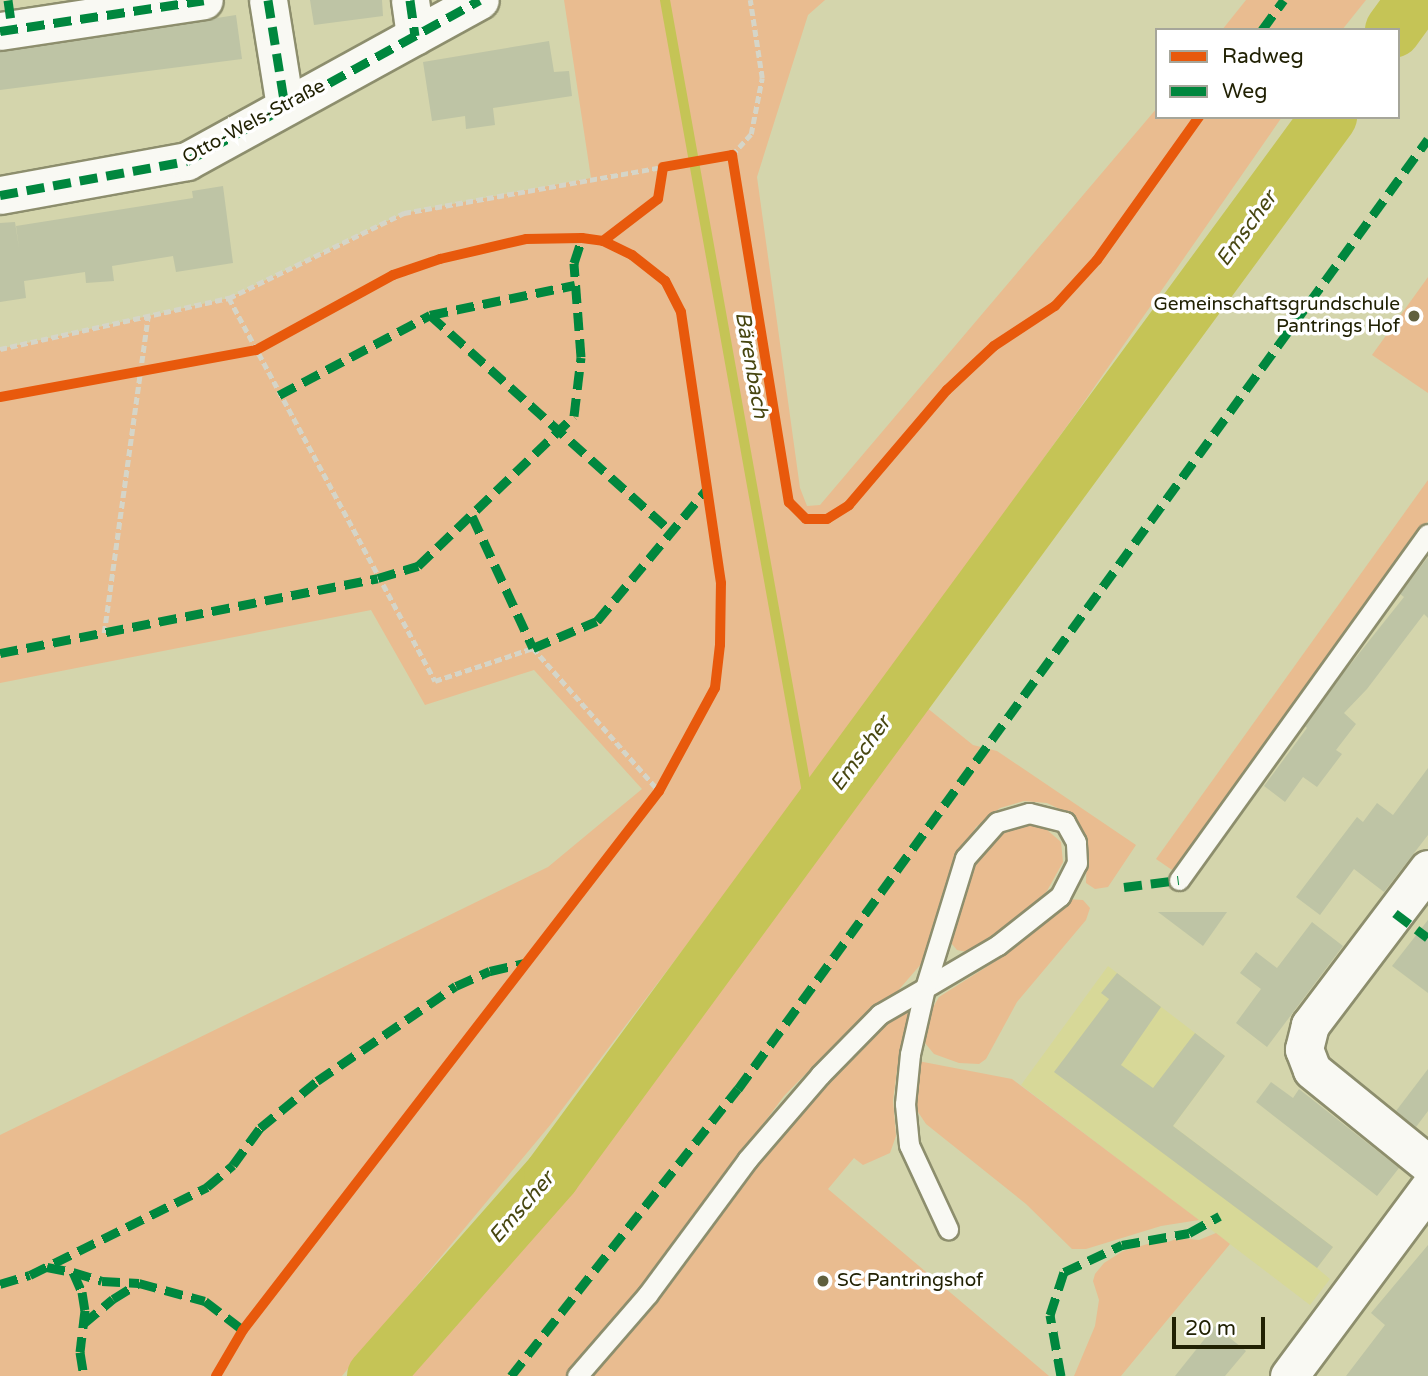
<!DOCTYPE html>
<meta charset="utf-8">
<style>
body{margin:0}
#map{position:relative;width:1428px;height:1376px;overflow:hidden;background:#d4d5ac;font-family:"Varela Round",sans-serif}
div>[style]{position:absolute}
.built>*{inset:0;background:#d7d898}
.green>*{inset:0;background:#e9bc90}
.stream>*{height:10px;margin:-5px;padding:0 5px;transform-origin:5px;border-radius:5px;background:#c5c456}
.river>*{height:56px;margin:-28px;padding:0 28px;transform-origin:28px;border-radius:28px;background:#c5c456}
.building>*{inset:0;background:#bec4a5}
.path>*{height:4.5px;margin-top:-2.25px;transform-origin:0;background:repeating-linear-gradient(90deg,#d5d5c8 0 7px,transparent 0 10.5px)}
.roads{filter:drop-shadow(2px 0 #8d8e6d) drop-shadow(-2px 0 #8d8e6d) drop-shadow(0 2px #8d8e6d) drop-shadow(0 -2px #8d8e6d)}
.lane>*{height:19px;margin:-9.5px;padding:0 9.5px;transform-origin:9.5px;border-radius:9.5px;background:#f9f9f3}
.street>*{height:37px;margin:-18.5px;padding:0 18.5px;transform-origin:18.5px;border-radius:18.5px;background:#f9f9f3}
.quiet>*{height:9px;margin-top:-4.5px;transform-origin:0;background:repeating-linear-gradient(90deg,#00873e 0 18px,transparent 0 27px)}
.cycleway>*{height:10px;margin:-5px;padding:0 5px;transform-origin:5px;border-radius:5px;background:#e8590c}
.dots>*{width:19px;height:19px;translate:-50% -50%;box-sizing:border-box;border:4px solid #fff;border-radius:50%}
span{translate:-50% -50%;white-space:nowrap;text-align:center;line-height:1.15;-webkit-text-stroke:7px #fff;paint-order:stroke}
.street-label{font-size:19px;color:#212103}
.poi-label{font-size:19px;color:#212103}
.right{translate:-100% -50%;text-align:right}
.left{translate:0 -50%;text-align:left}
.water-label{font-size:21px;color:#474610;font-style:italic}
.legend{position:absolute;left:1155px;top:28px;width:245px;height:91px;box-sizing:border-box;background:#fff;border:2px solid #a6a69a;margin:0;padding:9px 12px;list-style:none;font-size:21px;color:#212103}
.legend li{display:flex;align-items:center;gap:14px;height:35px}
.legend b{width:35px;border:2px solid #a6a69a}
.scale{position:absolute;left:1172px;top:1317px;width:93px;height:32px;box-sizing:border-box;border:4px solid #212103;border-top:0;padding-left:9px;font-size:21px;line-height:24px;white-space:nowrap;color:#212103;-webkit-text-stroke:5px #fff;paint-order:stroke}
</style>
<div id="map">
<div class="built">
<div style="clip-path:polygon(1108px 966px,1225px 1056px,1173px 1126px,1333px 1247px,1317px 1268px,1330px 1279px,1310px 1305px,1021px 1085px)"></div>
</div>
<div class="green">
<div style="clip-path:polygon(564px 0,825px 0,808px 15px,757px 177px,800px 488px,807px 506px,820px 505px,1157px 108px,1157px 117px,1282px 117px,1077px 412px,818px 771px,551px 1124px,342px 1376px,0 1376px,0 1135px,548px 867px,642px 789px,534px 670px,425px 705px,371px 610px,0 683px,0 349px,229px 298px,404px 213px,591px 178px)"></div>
<div style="clip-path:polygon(1246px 0,1366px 0,1342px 30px,1222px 30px)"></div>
<div style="clip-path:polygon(1428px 277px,1428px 393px,1372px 355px)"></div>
<div style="clip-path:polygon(1428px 480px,1428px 521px,1175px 872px,1156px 859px)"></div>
<div style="clip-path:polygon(921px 703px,973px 745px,997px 751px,1136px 845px,1108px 887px,1095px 889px,1086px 883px,1087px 845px,1081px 828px,1068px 813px,1047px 803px,1024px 801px,1000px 808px,976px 827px,953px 866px,944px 891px,938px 932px,928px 956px,896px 993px,826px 1053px,784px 1096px,640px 1289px,566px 1376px,411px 1376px,554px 1199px,669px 1049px)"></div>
<div style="clip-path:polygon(1025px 824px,1046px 829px,1061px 842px,1063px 862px,1047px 891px,1030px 910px,967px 952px,957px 950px,951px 943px,963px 894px,978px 859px,997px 832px)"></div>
<div style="clip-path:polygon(1068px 899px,1083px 900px,1090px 908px,1086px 920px,1017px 1002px,986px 1059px,979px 1064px,959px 1063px,934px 1054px,925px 1043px,928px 1016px,939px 997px,1002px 957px,1044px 917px)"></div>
<div style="clip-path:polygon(900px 1011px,908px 1011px,911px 1017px,899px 1056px,893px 1100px,896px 1136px,890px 1153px,863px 1165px,854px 1158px,828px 1189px,1049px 1376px,583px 1376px,830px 1072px)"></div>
<div style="clip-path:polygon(918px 1061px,1012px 1079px,1199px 1220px,1161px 1226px,1086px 1249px,1072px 1249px,1026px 1204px,926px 1124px,914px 1106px)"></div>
<div style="clip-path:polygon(1216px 1233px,1230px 1244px,1121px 1376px,1074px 1376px,1095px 1326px,1099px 1300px,1093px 1281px,1095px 1274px,1104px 1263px,1123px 1251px,1155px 1242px,1168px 1242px,1179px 1238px,1199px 1240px)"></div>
</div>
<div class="stream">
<div style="left:665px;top:0;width:833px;rotate:79.84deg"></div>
</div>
<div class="river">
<div style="left:1393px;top:30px;width:37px;rotate:-54deg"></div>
<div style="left:375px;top:1376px;width:268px;rotate:-48.6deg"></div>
<div style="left:552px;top:1175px;width:1313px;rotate:-53.71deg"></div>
</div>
<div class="building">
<div style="clip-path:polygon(310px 0,382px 0,383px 16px,314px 25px)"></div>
<div style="clip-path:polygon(236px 15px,242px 59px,0 90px,0 52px)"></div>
<div style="clip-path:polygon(549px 41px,554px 72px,569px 71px,572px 96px,493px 108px,495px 125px,466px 129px,465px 116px,432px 121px,423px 62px)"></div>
<div style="clip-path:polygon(223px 186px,233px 263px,176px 272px,173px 256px,112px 266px,114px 281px,86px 283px,85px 272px,24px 281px,26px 298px,0 302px,0 223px,15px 222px,19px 248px,16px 226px,193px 198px,192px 191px)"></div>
<div style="clip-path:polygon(1428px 557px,1428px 618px,1424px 614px,1367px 689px,1344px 713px,1356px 724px,1336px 750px,1342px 754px,1317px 787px,1303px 777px,1285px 802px,1264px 786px,1307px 728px,1305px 726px,1345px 671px,1404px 597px,1400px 594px)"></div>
<div style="clip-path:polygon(1428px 768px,1428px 835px,1384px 892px,1354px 869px,1320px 915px,1296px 897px,1357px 817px,1363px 822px,1377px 803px,1393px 815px)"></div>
<div style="clip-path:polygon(1158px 912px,1227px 912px,1203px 946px)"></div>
<div style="clip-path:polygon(1428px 920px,1428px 993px,1392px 966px)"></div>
<div style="clip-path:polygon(1312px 922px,1343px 946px,1267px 1047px,1236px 1023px,1261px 989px,1240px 973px,1256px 952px,1277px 968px)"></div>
<div style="clip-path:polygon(1117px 973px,1161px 1007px,1121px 1065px,1153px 1088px,1195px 1033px,1225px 1056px,1173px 1126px,1333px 1247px,1317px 1268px,1054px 1072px,1109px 999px,1101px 993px)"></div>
<div style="clip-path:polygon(1428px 1069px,1428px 1111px,1416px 1127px,1396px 1111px)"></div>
<div style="clip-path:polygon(1271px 1082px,1293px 1098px,1299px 1089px,1399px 1168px,1377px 1196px,1256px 1102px)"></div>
<div style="clip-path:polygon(1428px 1245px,1428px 1376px,1346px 1376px,1385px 1325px,1371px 1313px)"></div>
<div style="clip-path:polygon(1215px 1326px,1246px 1351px,1225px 1376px,1175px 1376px)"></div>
</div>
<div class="path">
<div style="left:732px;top:155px;width:28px;rotate:-48deg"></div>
<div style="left:751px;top:134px;width:57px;rotate:-78.9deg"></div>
<div style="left:762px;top:78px;width:79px;rotate:-98.7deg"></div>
<div style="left:229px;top:298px;width:435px;rotate:61.7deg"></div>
<div style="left:435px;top:681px;width:103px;rotate:-18.6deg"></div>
<div style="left:533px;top:648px;width:191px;rotate:48.6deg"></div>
<div style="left:0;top:349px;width:235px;rotate:-12.6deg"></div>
<div style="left:229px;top:298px;width:195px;rotate:-25.9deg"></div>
<div style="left:404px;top:213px;width:263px;rotate:-10.1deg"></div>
<div style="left:104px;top:633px;width:321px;rotate:-82.1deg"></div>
</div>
<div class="roads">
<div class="lane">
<div style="left:1179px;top:880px;width:426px;rotate:-54.3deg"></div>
<div style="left:577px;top:1376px;width:108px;rotate:-49.1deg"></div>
<div style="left:648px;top:1294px;width:167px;rotate:-53.5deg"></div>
<div style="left:747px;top:1160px;width:112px;rotate:-49.3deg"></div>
<div style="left:820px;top:1075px;width:86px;rotate:-45.5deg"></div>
<div style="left:880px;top:1014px;width:52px;rotate:-30deg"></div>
<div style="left:925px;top:988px;width:85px;rotate:-30.5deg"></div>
<div style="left:998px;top:945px;width:79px;rotate:-38.3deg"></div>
<div style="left:1060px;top:896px;width:37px;rotate:-63deg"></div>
<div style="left:1077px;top:863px;width:21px;rotate:-93deg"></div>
<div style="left:1076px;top:842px;width:23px;rotate:-119deg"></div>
<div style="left:1065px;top:822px;width:37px;rotate:-166deg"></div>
<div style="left:1029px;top:813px;width:33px;rotate:164deg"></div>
<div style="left:997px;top:822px;width:48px;rotate:131.6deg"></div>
<div style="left:965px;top:858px;width:136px;rotate:107.1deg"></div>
<div style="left:925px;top:988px;width:68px;rotate:102.8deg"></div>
<div style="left:910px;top:1054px;width:50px;rotate:95.7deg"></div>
<div style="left:905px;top:1104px;width:41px;rotate:84.4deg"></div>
<div style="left:909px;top:1145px;width:93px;rotate:65.1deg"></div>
</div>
<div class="street">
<div style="left:268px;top:0;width:107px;rotate:80.9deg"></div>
<div style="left:410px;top:0;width:36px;rotate:82deg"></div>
<div style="left:0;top:31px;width:206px;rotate:-8.6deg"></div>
<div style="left:0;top:195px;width:190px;rotate:-10.3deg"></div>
<div style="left:187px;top:161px;width:334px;rotate:-28.8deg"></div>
<div style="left:1428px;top:869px;width:196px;rotate:127.1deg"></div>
<div style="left:1310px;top:1025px;width:25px;rotate:104deg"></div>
<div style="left:1304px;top:1049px;width:22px;rotate:69deg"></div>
<div style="left:1312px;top:1070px;width:149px;rotate:39deg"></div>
<div style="left:1289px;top:1376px;width:233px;rotate:-53.4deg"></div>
</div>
</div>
<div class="quiet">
<div style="left:8px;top:0;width:29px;rotate:82deg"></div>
<div style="left:268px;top:0;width:107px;rotate:80.9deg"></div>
<div style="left:410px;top:0;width:36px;rotate:82deg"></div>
<div style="left:1262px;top:30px;width:37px;rotate:-54deg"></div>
<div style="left:0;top:31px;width:206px;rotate:-8.6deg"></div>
<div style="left:0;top:195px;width:190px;rotate:-10.3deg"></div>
<div style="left:187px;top:161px;width:334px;rotate:-28.8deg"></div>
<div style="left:430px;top:315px;width:325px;rotate:41.9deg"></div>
<div style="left:279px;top:395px;width:171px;rotate:-27.9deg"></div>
<div style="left:430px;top:315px;width:148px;rotate:-11.7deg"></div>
<div style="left:472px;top:516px;width:145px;rotate:65.2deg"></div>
<div style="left:533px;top:648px;width:69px;rotate:-22.9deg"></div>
<div style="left:597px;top:621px;width:172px;rotate:-50.2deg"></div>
<div style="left:0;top:653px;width:385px;rotate:-11.2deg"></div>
<div style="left:378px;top:578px;width:42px;rotate:-16.7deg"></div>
<div style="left:418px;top:566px;width:216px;rotate:-43.9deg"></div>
<div style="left:574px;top:416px;width:59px;rotate:-83.2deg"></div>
<div style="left:581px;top:357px;width:94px;rotate:-94.3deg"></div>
<div style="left:574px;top:263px;width:26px;rotate:-72deg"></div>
<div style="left:1124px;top:887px;width:55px;rotate:-7.3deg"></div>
<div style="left:1395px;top:913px;width:41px;rotate:37.1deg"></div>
<div style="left:47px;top:1267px;width:26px;rotate:11deg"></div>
<div style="left:73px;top:1272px;width:22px;rotate:66deg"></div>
<div style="left:82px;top:1292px;width:18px;rotate:81deg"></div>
<div style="left:85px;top:1310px;width:42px;rotate:96.8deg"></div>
<div style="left:80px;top:1352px;width:24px;rotate:81deg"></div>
<div style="left:73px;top:1272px;width:30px;rotate:17deg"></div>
<div style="left:102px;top:1281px;width:37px;rotate:3deg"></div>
<div style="left:0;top:1284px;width:31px;rotate:-17deg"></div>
<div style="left:30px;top:1275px;width:198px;rotate:-26.4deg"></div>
<div style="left:207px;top:1187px;width:34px;rotate:-40deg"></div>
<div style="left:233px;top:1165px;width:46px;rotate:-53.9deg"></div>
<div style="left:260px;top:1128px;width:74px;rotate:-39.5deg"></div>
<div style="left:317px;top:1081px;width:168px;rotate:-34.4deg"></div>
<div style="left:456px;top:986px;width:37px;rotate:-24deg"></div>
<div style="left:490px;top:971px;width:37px;rotate:-13deg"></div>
<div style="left:83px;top:1324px;width:39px;rotate:-40deg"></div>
<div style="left:113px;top:1299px;width:31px;rotate:-32deg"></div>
<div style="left:139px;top:1283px;width:68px;rotate:15.3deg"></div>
<div style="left:205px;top:1301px;width:48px;rotate:37.3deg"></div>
<div style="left:511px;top:1376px;width:366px;rotate:-51.7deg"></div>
<div style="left:738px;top:1089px;width:1174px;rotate:-54.01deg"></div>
<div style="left:1061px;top:1376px;width:62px;rotate:-100.2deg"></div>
<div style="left:1050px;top:1315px;width:45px;rotate:-72deg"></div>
<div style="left:1064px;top:1272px;width:64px;rotate:-25deg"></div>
<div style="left:1122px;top:1245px;width:68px;rotate:-10.2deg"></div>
<div style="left:1189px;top:1233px;width:35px;rotate:-29deg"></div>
</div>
<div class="cycleway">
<div style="left:0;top:397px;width:260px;rotate:-10.4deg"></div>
<div style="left:256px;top:350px;width:156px;rotate:-28.7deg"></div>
<div style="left:393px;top:275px;width:50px;rotate:-18.8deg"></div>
<div style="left:440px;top:259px;width:88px;rotate:-13.1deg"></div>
<div style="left:526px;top:239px;width:56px;rotate:-1deg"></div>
<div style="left:582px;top:238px;width:21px;rotate:8deg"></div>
<div style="left:603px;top:241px;width:69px;rotate:-37.4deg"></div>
<div style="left:658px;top:199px;width:32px;rotate:-81deg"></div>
<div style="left:663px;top:167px;width:70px;rotate:-9.9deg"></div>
<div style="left:732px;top:155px;width:352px;rotate:80.7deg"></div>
<div style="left:789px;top:502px;width:24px;rotate:45deg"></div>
<div style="left:806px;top:519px;width:21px"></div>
<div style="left:827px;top:519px;width:26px;rotate:-32deg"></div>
<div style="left:849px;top:505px;width:151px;rotate:-49.6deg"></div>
<div style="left:947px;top:390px;width:64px;rotate:-43.1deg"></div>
<div style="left:994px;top:346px;width:73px;rotate:-33.3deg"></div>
<div style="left:1055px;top:306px;width:62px;rotate:-47.6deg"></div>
<div style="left:1097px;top:260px;width:176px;rotate:-54.5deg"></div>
<div style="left:216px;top:1376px;width:53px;rotate:-59.6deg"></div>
<div style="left:243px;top:1330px;width:681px;rotate:-52.34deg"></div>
<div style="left:659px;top:791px;width:117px;rotate:-61.5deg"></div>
<div style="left:715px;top:688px;width:43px;rotate:-83.4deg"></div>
<div style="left:720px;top:645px;width:62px;rotate:-89.1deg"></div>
<div style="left:721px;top:583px;width:274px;rotate:-98.4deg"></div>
<div style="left:681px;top:312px;width:35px;rotate:-117deg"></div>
<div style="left:665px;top:281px;width:42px;rotate:-141.8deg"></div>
<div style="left:632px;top:255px;width:32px;rotate:-154deg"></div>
</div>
<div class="dots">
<div style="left:1414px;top:316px;background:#60603e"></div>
<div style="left:823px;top:1281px;background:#60603e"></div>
</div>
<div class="street-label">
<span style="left:254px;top:122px;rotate:-28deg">Otto-Wels-Straße</span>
</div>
<div class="poi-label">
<span class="right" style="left:1400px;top:316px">Gemeinschaftsgrundschule<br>Pantrings Hof</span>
<span class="left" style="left:837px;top:1281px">SC Pantringshof</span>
</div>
<div class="water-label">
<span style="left:1247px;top:229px;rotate:-54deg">Emscher</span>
<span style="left:751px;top:365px;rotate:80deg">Bärenbach</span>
<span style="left:861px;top:754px;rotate:-54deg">Emscher</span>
<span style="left:522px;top:1208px;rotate:-49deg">Emscher</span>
</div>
<ul class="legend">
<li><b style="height:9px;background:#e8590c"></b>Radweg</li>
<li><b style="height:9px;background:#00873e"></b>Weg</li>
</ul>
<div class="scale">20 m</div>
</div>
